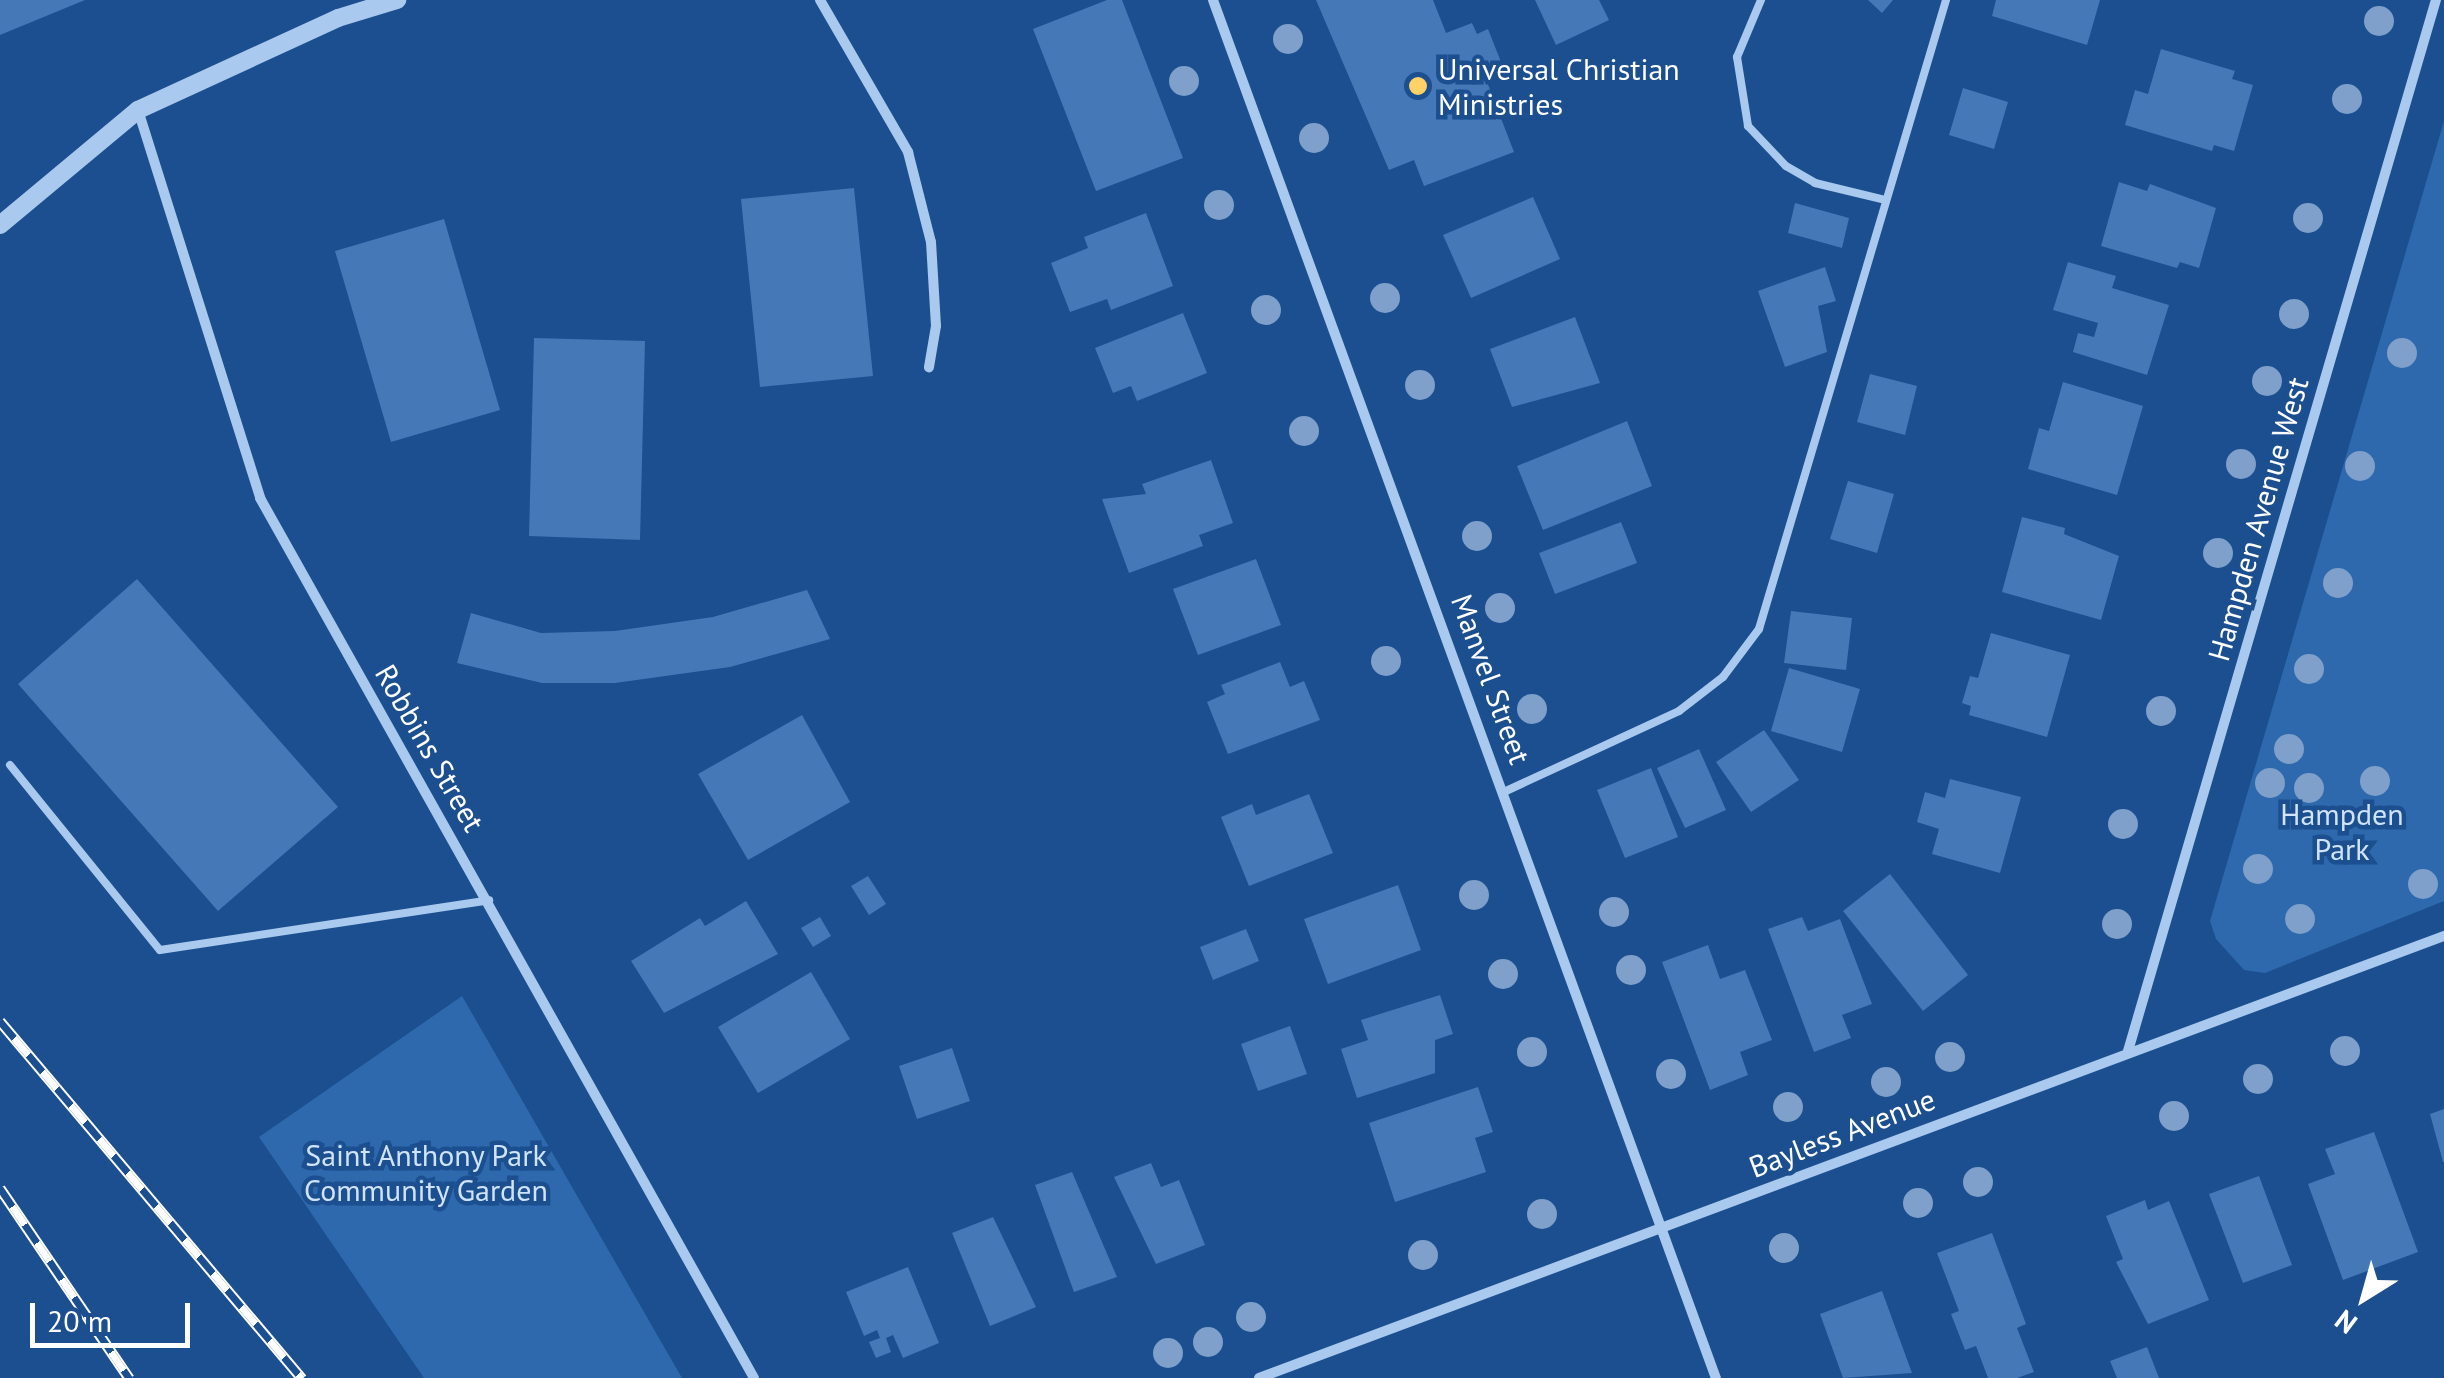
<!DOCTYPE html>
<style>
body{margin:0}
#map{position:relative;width:2444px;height:1378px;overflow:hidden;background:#1b4f8f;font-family:"PT Sans",sans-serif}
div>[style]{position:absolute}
.green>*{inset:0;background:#2e69ad}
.building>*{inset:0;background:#4478b7}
.service>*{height:8px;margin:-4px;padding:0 4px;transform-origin:4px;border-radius:4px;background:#a9c9ee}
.minor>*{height:10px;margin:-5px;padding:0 5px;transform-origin:5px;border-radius:5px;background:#a9c9ee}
.tertiary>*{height:18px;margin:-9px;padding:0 9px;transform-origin:9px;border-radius:9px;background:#a9c9ee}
.rail>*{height:11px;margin-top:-5.5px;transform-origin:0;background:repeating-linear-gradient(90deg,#1b4f8f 0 22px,#fff 0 44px);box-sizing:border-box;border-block:2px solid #fff}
.trees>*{width:30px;height:30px;margin:-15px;border-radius:50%;background:#7ea0ca}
.dots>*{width:28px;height:28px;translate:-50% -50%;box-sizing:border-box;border:5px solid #1b4f8f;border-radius:50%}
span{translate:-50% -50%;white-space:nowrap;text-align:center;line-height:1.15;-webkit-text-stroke:9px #1b4f8f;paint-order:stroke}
.poi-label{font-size:30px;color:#fff}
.left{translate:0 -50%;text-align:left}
.street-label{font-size:30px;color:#fff}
.park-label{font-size:30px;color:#cfe3fa}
.north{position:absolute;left:2314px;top:1248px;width:100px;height:100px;-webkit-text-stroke:8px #1b4f8f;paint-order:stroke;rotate:217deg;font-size:28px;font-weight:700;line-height:40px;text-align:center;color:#fff}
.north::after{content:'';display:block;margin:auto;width:35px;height:45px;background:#fff;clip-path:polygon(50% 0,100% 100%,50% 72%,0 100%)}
.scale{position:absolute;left:30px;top:1303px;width:160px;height:45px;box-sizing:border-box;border:5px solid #fff;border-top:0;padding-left:12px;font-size:30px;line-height:35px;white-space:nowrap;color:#fff;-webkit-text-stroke:8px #1b4f8f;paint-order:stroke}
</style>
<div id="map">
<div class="green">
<div style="clip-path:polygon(2444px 121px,2444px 901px,2265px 973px,2244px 970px,2216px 939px,2210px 921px)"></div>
<div style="clip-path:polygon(462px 996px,682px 1378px,424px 1378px,259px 1137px)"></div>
</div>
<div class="building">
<div style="clip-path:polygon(0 0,85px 0,0 35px)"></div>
<div style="clip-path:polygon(1107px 0,1122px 0,1183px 158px,1096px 191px,1033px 29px)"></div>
<div style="clip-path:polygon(1316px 0,1433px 0,1446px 33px,1472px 23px,1477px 34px,1488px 29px,1503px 67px,1484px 74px,1514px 152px,1424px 186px,1414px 160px,1389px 170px)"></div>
<div style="clip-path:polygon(1535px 0,1599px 0,1609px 20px,1556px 45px)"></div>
<div style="clip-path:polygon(1868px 0,1893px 0,1882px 13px)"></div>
<div style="clip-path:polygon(1996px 0,2100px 0,2087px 45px,1992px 16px)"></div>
<div style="clip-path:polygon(2161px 49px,2235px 71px,2232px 79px,2253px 85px,2234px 151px,2214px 145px,2212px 151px,2125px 125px,2135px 90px,2148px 94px)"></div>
<div style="clip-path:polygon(1963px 88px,2008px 102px,1994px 149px,1949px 135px)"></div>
<div style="clip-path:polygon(2119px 182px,2147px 191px,2150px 184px,2216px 208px,2199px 268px,2180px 262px,2177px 268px,2101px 246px)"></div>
<div style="clip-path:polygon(854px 188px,873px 376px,760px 387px,741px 199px)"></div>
<div style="clip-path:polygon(1533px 197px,1560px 259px,1471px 298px,1443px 235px)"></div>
<div style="clip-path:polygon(1795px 203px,1849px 218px,1842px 248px,1788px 233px)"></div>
<div style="clip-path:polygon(1146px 213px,1173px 286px,1111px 310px,1107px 299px,1070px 312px,1051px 263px,1088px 248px,1084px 237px)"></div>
<div style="clip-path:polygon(444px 219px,500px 410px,391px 442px,335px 251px)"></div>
<div style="clip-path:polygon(2068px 262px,2116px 276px,2112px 288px,2169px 305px,2147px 375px,2073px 352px,2078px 333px,2094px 337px,2098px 323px,2053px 310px)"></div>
<div style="clip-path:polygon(1825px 267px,1836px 301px,1818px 306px,1827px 352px,1785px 367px,1758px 291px)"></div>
<div style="clip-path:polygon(1183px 313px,1207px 373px,1137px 401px,1131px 386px,1113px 393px,1095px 348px)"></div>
<div style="clip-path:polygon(1575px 317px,1600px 383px,1512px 407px,1490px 349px)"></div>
<div style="clip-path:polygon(534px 338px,645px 341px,640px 540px,529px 536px)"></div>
<div style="clip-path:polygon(1870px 374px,1917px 386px,1905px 435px,1857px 422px)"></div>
<div style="clip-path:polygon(2063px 382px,2143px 406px,2117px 495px,2028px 469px,2039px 428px,2049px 431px)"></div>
<div style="clip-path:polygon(1627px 421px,1652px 486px,1543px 530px,1517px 466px)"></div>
<div style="clip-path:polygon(1211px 460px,1233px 523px,1199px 535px,1203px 546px,1129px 573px,1102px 499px,1146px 494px,1142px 484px)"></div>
<div style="clip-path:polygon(1848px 481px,1894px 494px,1877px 553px,1830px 539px)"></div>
<div style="clip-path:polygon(2022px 517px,2065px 528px,2064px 534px,2119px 556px,2101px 620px,2002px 592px)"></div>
<div style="clip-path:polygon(1621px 522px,1637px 563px,1555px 594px,1539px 553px)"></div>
<div style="clip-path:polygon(1256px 559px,1281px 625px,1198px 655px,1173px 589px)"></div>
<div style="clip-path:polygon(137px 579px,338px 807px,218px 911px,18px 684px)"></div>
<div style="clip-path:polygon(807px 590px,830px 639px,730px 667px,615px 683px,542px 683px,457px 663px,471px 613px,541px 633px,615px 631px,713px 617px)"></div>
<div style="clip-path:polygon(1791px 611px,1852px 618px,1846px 670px,1784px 663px)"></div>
<div style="clip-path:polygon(1991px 633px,2070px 655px,2047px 737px,1969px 715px,1971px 706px,1962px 703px,1970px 676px,1978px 678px)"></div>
<div style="clip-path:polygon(1280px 662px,1290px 687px,1304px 681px,1320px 720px,1228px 754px,1207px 702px,1225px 694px,1221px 685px)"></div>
<div style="clip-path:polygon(1789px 668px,1860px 689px,1842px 752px,1771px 731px)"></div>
<div style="clip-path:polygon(802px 715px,850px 802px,748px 860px,698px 774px)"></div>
<div style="clip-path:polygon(1764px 730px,1799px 780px,1751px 812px,1716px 762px)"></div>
<div style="clip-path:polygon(1699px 749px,1726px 810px,1685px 828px,1657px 768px)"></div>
<div style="clip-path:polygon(1651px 768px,1678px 837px,1625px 858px,1597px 790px)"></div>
<div style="clip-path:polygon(1950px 779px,2021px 797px,2000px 873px,1932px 854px,1939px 829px,1917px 822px,1925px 792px,1945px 798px)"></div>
<div style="clip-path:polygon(1309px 794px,1333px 853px,1249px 886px,1221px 817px,1252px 804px,1256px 815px)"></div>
<div style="clip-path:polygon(1890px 874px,1968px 975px,1923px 1011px,1843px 911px)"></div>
<div style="clip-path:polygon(868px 876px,886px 904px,869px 915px,851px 886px)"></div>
<div style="clip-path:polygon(1398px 885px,1421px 950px,1328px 984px,1304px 919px)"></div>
<div style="clip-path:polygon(746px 901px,778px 954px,664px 1013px,631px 961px,700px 918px,705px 926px)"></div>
<div style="clip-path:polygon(820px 917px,831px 936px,813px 947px,801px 928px)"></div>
<div style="clip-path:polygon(1802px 917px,1808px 931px,1840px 919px,1872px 1004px,1842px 1015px,1851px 1038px,1814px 1052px,1768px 929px)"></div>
<div style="clip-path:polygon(1246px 929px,1259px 961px,1213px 980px,1200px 947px)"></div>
<div style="clip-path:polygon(1708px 945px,1720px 979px,1745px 970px,1772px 1040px,1740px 1052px,1748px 1075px,1710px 1090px,1662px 962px)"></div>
<div style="clip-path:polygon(811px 972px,850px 1039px,758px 1093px,718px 1027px)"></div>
<div style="clip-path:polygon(1440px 995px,1453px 1034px,1435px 1040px,1435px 1073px,1357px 1098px,1341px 1049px,1368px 1040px,1361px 1020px)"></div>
<div style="clip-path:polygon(1290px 1026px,1307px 1074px,1258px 1091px,1241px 1044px)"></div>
<div style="clip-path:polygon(952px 1048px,970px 1101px,917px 1119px,899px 1066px)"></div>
<div style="clip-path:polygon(1478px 1087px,1493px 1132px,1475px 1138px,1486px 1172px,1395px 1202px,1369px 1123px)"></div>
<div style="clip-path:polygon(2444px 1109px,2444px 1162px,2443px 1162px,2430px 1114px)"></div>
<div style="clip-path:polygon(2374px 1132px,2418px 1252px,2343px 1280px,2308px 1184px,2335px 1174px,2325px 1149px)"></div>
<div style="clip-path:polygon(1151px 1163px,1161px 1187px,1179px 1180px,1205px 1245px,1156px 1264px,1114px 1177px)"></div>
<div style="clip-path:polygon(1072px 1172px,1117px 1277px,1074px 1292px,1035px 1185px)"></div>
<div style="clip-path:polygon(2259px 1176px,2292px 1265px,2243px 1283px,2209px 1194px)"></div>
<div style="clip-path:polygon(2145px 1200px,2148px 1210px,2169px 1201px,2209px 1300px,2148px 1324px,2116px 1262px,2123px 1259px,2106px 1216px)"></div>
<div style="clip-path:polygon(993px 1217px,1036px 1307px,990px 1326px,952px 1233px)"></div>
<div style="clip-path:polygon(1992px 1233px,2026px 1324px,2017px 1328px,2034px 1372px,2017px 1378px,1988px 1378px,1976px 1346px,1965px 1350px,1951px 1314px,1959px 1311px,1937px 1253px)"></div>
<div style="clip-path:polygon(908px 1267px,939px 1343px,903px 1358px,893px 1335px,886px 1338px,891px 1352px,876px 1358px,869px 1342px,880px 1338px,877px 1330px,864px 1336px,846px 1292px)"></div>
<div style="clip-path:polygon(1882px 1291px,1912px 1373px,1843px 1378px,1820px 1314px)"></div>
<div style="clip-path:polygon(2147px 1347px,2159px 1378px,2117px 1378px,2110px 1361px)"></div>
</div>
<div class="service">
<div style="left:1761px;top:0;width:62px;rotate:112.8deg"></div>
<div style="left:1737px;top:57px;width:70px;rotate:80.9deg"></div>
<div style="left:1748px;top:126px;width:55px;rotate:46.5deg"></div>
<div style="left:1786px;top:166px;width:34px;rotate:30deg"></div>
<div style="left:1815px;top:183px;width:73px;rotate:13.5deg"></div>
<div style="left:10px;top:765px;width:238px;rotate:51deg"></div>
<div style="left:160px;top:950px;width:333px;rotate:-8.6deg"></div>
<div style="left:1506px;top:791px;width:191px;rotate:-24.8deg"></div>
<div style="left:1679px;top:711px;width:56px;rotate:-37.7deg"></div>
<div style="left:1723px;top:677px;width:60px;rotate:-53.1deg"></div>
<div style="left:1759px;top:629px;width:656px;rotate:-73.44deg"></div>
</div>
<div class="minor">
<div style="left:820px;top:0;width:176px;rotate:59.9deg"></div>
<div style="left:908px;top:152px;width:93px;rotate:75.7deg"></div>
<div style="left:931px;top:242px;width:84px;rotate:86.6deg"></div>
<div style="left:936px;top:326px;width:42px;rotate:99.7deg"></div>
<div style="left:1213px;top:0;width:1467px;rotate:69.95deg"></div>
<div style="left:138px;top:110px;width:407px;rotate:72.5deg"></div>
<div style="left:260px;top:498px;width:1009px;rotate:60.69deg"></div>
<div style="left:2128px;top:1051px;width:1095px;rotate:-73.67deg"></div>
<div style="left:1259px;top:1378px;width:1265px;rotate:-20.46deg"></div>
</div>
<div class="tertiary">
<div style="left:0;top:225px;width:180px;rotate:-39.8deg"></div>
<div style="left:138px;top:110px;width:220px;rotate:-24.7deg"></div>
<div style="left:338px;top:18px;width:62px;rotate:-17deg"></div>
</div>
<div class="rail">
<div style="left:0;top:1021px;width:468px;rotate:49.8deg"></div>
<div style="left:0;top:1188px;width:230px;rotate:55.8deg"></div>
</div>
<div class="trees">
<div style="left:2379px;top:21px"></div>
<div style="left:1288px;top:39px"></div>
<div style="left:1184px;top:81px"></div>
<div style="left:2347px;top:99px"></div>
<div style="left:1314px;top:138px"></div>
<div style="left:1219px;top:205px"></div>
<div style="left:2308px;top:218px"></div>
<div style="left:1385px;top:298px"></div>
<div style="left:1266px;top:310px"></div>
<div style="left:2294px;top:314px"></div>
<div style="left:2402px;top:353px"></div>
<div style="left:2267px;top:381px"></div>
<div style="left:1420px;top:385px"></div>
<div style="left:1304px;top:431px"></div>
<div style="left:2241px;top:464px"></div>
<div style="left:2360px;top:466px"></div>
<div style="left:1477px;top:536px"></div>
<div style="left:2218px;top:553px"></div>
<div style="left:2338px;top:583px"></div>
<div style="left:1500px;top:608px"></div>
<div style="left:1386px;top:661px"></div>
<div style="left:2309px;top:669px"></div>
<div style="left:1532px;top:709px"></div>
<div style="left:2161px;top:711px"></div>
<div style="left:2289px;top:749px"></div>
<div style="left:2375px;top:781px"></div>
<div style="left:2270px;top:783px"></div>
<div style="left:2309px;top:788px"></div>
<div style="left:2123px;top:824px"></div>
<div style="left:2258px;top:869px"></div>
<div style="left:2423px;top:884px"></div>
<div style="left:1474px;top:895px"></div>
<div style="left:1614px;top:912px"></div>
<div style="left:2300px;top:919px"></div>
<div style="left:2117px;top:924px"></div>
<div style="left:1631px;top:970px"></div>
<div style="left:1503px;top:974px"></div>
<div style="left:2345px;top:1051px"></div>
<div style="left:1532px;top:1052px"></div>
<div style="left:1950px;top:1057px"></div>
<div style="left:1671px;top:1074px"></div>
<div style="left:2258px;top:1079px"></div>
<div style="left:1886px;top:1082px"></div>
<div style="left:1788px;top:1107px"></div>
<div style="left:2174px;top:1116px"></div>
<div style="left:1978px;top:1182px"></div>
<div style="left:1918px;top:1203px"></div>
<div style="left:1542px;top:1214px"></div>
<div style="left:1784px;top:1248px"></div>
<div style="left:1423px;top:1255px"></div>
<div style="left:1251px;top:1317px"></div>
<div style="left:1208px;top:1342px"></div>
<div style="left:1168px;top:1353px"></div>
</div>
<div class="dots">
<div style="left:1418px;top:86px;background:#ffd166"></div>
</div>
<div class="poi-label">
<span class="left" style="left:1438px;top:86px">Universal Christian<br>Ministries</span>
</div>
<div class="street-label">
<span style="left:2258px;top:519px;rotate:-74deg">Hampden Avenue West</span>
<span style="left:1491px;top:679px;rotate:70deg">Manvel Street</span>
<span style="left:430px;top:748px;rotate:60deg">Robbins Street</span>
<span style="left:1842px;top:1133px;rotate:-21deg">Bayless Avenue</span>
</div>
<div class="park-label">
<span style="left:2342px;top:831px">Hampden<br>Park</span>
<span style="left:426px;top:1172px">Saint Anthony Park<br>Community Garden</span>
</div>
<div class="north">N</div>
<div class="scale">20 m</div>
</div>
